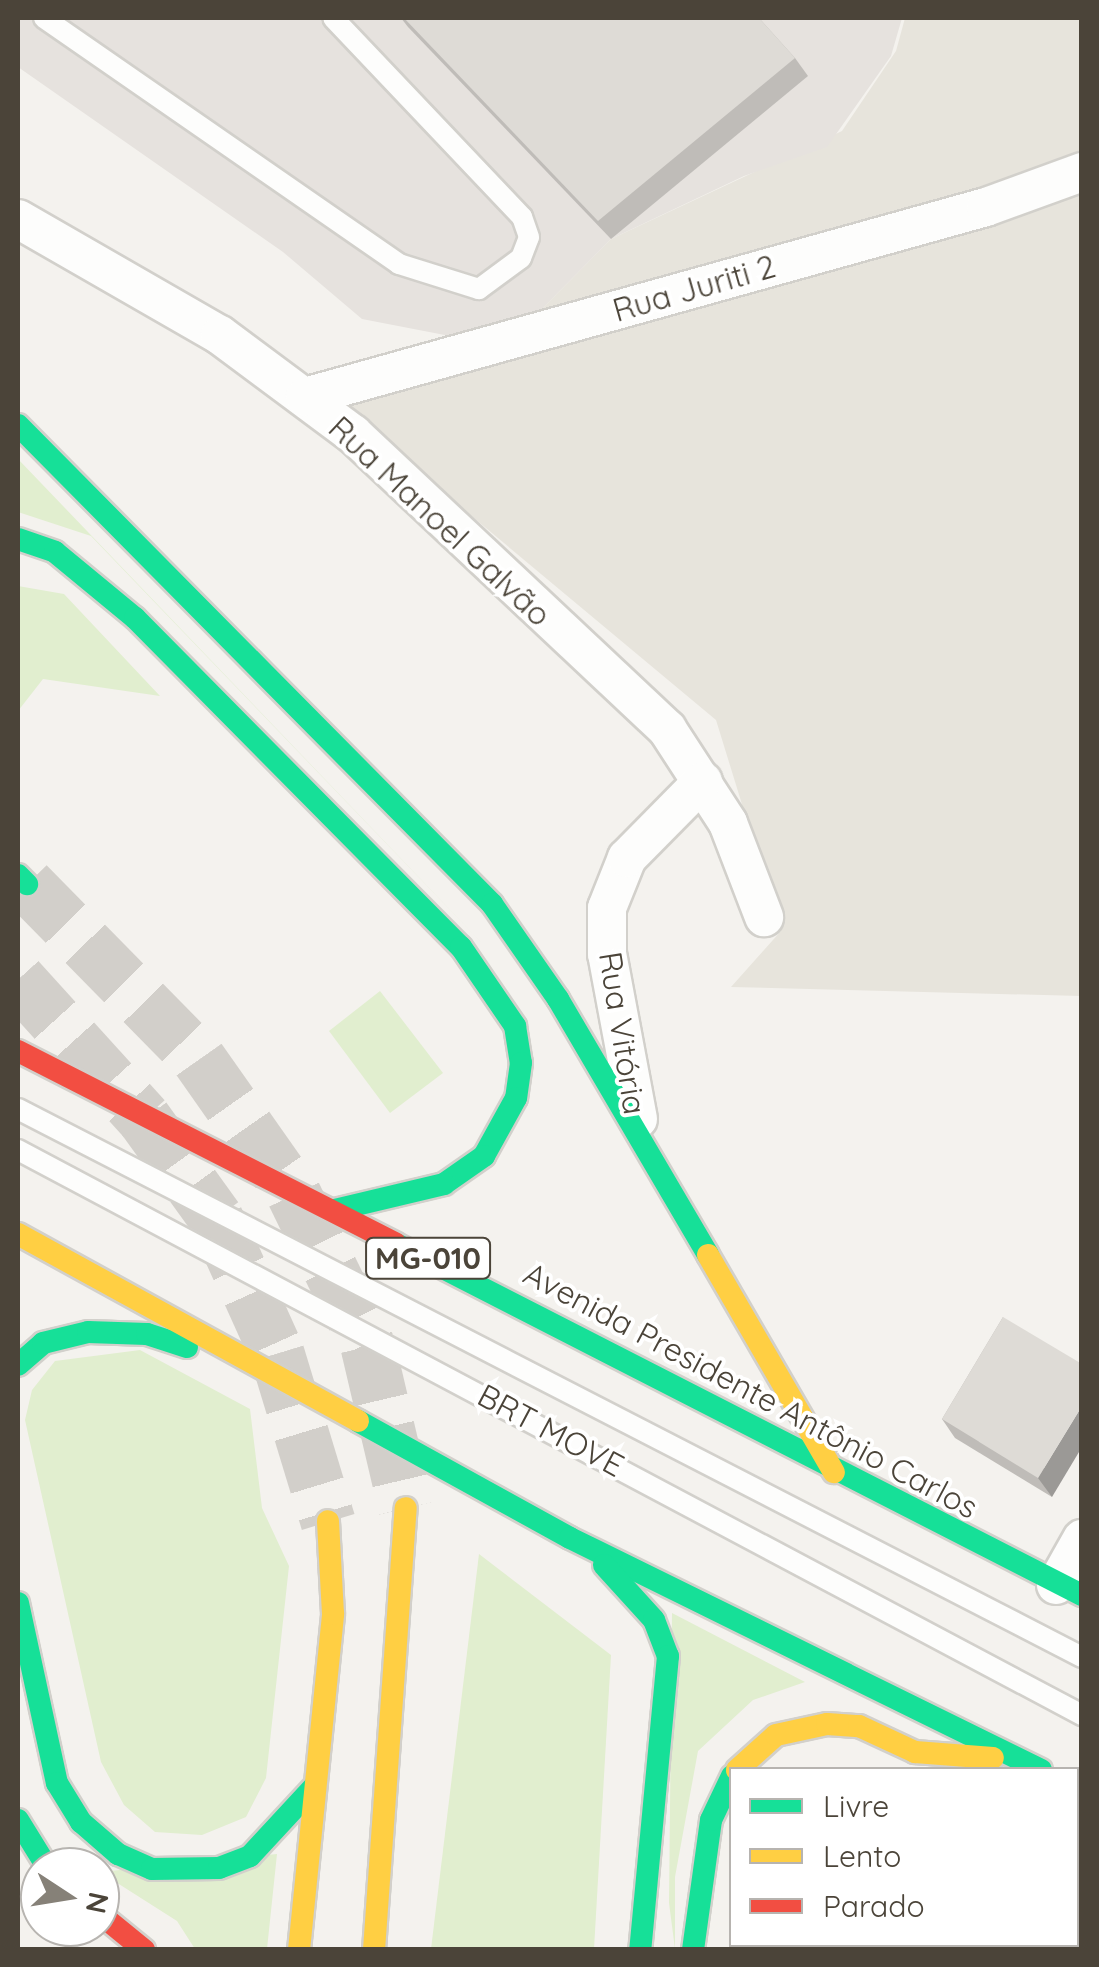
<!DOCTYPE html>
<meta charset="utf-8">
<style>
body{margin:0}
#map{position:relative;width:1099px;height:1967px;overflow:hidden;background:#f4f2ee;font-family:Quicksand,sans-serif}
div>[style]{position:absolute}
.residential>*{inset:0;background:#e7e4dc}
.industrial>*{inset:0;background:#e6e2de}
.green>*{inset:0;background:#e1eecf}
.secondary-tunnel>*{height:55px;margin-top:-27.5px;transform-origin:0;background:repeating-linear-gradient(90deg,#d2cfca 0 55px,transparent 0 83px)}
.roads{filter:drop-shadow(2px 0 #d2d0cb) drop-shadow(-2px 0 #d2d0cb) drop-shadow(0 2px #d2d0cb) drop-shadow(0 -2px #d2d0cb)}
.lane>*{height:20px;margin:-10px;padding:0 10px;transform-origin:10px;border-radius:10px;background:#fdfdfc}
.street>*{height:38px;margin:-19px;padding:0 19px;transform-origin:19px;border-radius:19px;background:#fdfdfc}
.fast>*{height:22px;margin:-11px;padding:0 11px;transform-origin:11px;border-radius:11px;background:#16e098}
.slow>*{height:22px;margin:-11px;padding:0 11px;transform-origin:11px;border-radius:11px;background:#ffcf43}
.jam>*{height:22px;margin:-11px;padding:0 11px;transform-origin:11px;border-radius:11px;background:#f24e42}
.wall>*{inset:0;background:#bfbcb8}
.shaded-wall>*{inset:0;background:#9b9996}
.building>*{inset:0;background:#dedbd6}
span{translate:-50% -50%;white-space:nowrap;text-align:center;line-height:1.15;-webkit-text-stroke:8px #fff;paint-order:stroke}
.shield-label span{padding:2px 8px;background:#fff;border:2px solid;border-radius:8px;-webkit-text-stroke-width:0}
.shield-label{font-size:30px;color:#4b4439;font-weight:700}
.street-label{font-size:32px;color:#4b4439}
.frame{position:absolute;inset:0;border:20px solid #4b4439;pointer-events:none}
.legend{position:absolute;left:729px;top:1767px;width:350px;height:180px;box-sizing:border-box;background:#fff;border:2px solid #b7b4b0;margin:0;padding:12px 18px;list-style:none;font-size:30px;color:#4b4439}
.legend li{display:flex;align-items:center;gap:20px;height:50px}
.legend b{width:50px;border:2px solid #b7b4b0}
.north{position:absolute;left:20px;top:1847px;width:100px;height:100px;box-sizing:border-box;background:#fff;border:2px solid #b7b4b0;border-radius:50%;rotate:102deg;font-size:28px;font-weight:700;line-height:40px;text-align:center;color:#4b4439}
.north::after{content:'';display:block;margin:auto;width:35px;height:45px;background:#868178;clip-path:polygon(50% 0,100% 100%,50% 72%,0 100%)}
</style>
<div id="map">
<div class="residential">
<div style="clip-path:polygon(905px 18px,1081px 18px,1081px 996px,731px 987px,781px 931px,716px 720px,317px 387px,536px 315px,611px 239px,842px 131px,896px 51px)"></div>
</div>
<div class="industrial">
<div style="clip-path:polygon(18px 18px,902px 18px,891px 56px,827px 147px,744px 176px,611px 239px,536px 315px,455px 337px,362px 319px,283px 252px,18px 67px)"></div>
</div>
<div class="green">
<div style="clip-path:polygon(18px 459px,502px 964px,91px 536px,18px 512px)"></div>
<div style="clip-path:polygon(18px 586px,64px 594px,160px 696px,43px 679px,18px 711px)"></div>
<div style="clip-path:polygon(380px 991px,443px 1073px,390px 1113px,329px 1031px)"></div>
<div style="clip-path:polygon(140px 1350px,250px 1409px,262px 1508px,289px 1566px,266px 1778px,246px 1817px,202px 1835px,155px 1832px,124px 1805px,101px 1762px,25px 1420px,32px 1390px,55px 1361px)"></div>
<div style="clip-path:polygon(479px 1554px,611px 1655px,594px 1949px,431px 1949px)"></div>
<div style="clip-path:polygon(672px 1613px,805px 1682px,753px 1700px,698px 1751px,675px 1877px,675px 1949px,669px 1903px)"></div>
<div style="clip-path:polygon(277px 1854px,267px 1949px,195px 1949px,177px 1921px,100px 1872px)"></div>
</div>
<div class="secondary-tunnel">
<div style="left:27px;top:884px;width:245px;rotate:45.5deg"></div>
<div style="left:199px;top:1059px;width:165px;rotate:54.9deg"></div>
<div style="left:294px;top:1194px;width:169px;rotate:64deg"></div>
<div style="left:368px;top:1346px;width:166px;rotate:76.8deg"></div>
<div style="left:18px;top:979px;width:188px;rotate:47.8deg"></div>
<div style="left:144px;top:1118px;width:123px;rotate:54.2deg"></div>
<div style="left:216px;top:1218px;width:148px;rotate:65.7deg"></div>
<div style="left:277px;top:1353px;width:176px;rotate:73.1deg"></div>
</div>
<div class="roads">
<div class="lane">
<div style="left:44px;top:18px;width:432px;rotate:34.7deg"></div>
<div style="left:399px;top:264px;width:84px;rotate:17.4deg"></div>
<div style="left:479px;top:289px;width:52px;rotate:-36.4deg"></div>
<div style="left:521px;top:258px;width:22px;rotate:-69deg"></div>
<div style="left:529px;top:237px;width:21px;rotate:-109deg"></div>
<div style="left:522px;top:217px;width:274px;rotate:-133.5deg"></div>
<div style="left:18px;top:1109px;width:1197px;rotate:27.25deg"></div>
<div style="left:18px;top:1150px;width:1205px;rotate:27.97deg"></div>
</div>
<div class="street">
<div style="left:18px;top:219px;width:233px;rotate:29.9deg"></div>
<div style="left:220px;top:335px;width:166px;rotate:36.7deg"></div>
<div style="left:353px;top:434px;width:431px;rotate:43.2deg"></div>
<div style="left:667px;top:729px;width:112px;rotate:57deg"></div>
<div style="left:728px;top:823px;width:101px;rotate:69deg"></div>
<div style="left:305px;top:397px;width:707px;rotate:-15.59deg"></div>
<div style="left:986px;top:207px;width:102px;rotate:-20deg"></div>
<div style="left:638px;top:1119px;width:168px;rotate:-100.6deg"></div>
<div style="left:607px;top:954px;width:46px;rotate:-90deg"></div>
<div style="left:607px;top:908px;width:54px;rotate:-68.2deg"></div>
<div style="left:627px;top:858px;width:108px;rotate:-45.4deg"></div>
<div style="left:1056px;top:1585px;width:53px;rotate:-60.5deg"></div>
<div style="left:1076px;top:1796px;width:6px;rotate:-9deg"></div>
<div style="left:885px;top:1950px;width:6px;rotate:-72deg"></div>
</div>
<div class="fast">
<div style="left:18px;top:425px;width:674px;rotate:45.3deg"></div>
<div style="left:492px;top:904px;width:116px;rotate:55.2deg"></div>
<div style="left:558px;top:999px;width:297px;rotate:59.6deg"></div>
<div style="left:18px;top:539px;width:39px;rotate:19deg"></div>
<div style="left:55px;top:552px;width:104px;rotate:39.5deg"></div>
<div style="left:135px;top:618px;width:463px;rotate:45.3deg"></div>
<div style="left:461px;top:947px;width:96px;rotate:55.6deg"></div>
<div style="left:515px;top:1026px;width:37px;rotate:81deg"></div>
<div style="left:521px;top:1063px;width:35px;rotate:98deg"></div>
<div style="left:516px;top:1098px;width:66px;rotate:118.9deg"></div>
<div style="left:484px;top:1156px;width:49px;rotate:145deg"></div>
<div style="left:444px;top:1184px;width:112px;rotate:166.6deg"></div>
<div style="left:18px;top:875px;width:13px;rotate:45deg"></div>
<div style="left:396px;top:1244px;width:771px;rotate:27.1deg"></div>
<div style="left:18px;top:1365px;width:33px;rotate:-41deg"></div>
<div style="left:43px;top:1343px;width:46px;rotate:-13.7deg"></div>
<div style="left:88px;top:1332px;width:59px;rotate:1.9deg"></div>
<div style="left:147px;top:1334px;width:42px;rotate:18deg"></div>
<div style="left:358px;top:1421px;width:242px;rotate:28.9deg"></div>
<div style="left:570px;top:1538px;width:525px;rotate:26.22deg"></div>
<div style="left:604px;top:1565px;width:74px;rotate:47.7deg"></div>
<div style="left:654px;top:1620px;width:39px;rotate:69deg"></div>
<div style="left:668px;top:1656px;width:295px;rotate:95.4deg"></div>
<div style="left:18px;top:1603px;width:184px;rotate:77.8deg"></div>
<div style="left:57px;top:1783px;width:46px;rotate:58.4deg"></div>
<div style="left:81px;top:1822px;width:49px;rotate:40.9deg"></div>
<div style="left:118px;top:1854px;width:37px;rotate:24deg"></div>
<div style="left:152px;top:1869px;width:67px;rotate:-0.9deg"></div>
<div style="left:219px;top:1868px;width:33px;rotate:-21deg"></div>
<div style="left:250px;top:1856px;width:94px;rotate:-47.2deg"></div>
<div style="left:18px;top:1820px;width:55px;rotate:58.3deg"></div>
<div style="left:693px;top:1950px;width:131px;rotate:-82.1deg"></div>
<div style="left:711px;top:1820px;width:49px;rotate:-64.5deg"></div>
</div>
<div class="slow">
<div style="left:18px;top:1234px;width:388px;rotate:28.8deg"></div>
<div style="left:708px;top:1255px;width:251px;rotate:59.9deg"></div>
<div style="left:737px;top:1770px;width:52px;rotate:-41.9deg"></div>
<div style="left:776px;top:1735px;width:52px;rotate:-12.2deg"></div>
<div style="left:827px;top:1724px;width:32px;rotate:4deg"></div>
<div style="left:859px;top:1726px;width:62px;rotate:24.9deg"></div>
<div style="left:915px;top:1752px;width:78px;rotate:4.4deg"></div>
<div style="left:299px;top:1950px;width:338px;rotate:-84.2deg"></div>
<div style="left:333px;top:1614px;width:93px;rotate:-93.1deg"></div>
<div style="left:374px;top:1950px;width:443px;rotate:-85.9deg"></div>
</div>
<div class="jam">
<div style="left:18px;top:1051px;width:424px;rotate:27deg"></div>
<div style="left:100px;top:1914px;width:57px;rotate:39.3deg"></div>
</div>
</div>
<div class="wall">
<div style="clip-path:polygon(401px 18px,759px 18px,795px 58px,808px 76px,611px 239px,408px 27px)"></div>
<div style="clip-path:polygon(1003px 1317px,1052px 1497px,955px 1438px,942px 1419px)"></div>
</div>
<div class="shaded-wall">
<div style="clip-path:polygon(1082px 1406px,1082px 1447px,1052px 1497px,1038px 1478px)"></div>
</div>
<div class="building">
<div style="clip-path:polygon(404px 18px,759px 18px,795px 58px,598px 221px)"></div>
<div style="clip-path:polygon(1003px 1317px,1082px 1364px,1082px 1406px,1038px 1478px,942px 1419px)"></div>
</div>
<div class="shield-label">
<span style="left:428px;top:1258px">MG-010</span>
</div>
<div class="street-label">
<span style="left:694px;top:288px;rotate:-16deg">Rua Juriti 2</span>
<span style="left:440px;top:521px;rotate:43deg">Rua Manoel Galvão</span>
<span style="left:623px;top:1033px;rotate:81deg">Rua Vitória</span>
<span style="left:751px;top:1390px;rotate:28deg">Avenida Presidente Antônio Carlos</span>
<span style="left:551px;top:1430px;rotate:28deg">BRT MOVE</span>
</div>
<div class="frame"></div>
<ul class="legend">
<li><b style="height:12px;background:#16e098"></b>Livre</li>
<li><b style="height:12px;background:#ffcf43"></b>Lento</li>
<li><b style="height:12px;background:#f24e42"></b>Parado</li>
</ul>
<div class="north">N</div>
</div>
